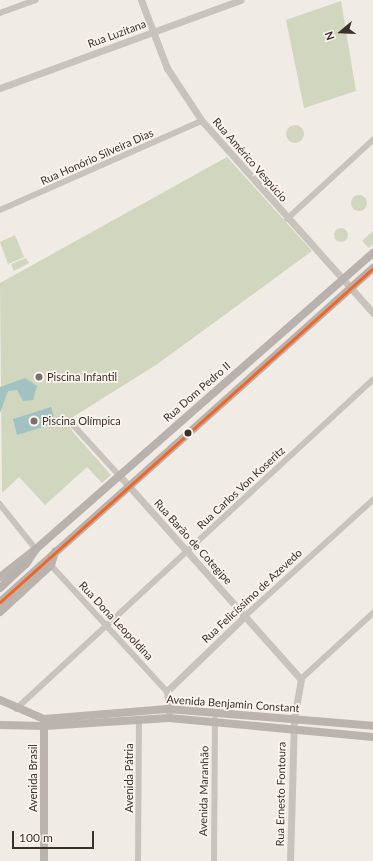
<!DOCTYPE html>
<meta charset="utf-8">
<style>
body{margin:0}
#map{position:relative;width:373px;height:861px;overflow:hidden;background:#f0ebe5;font-family:Lato,sans-serif}
div>[style]{position:absolute}
.green>*{inset:0;background:#d1d6bf}
.round{border-radius:50%}
.water>*{inset:0;background:#a1c2c1}
.minor>*{height:5.5px;margin:-2.75px;padding:0 2.75px;transform-origin:2.75px;border-radius:2.75px;background:#c9c3be}
.tertiary>*{height:7px;margin:-3.5px;padding:0 3.5px;transform-origin:3.5px;border-radius:3.5px;background:#c9c3be}
.secondary>*{height:8px;margin:-4px;padding:0 4px;transform-origin:4px;border-radius:4px;background:#bab3ae}
.primary>*{height:8px;margin:-4px;padding:0 4px;transform-origin:4px;border-radius:4px;background:#b8b1ad}
.bus-1>*{height:3px;margin:-1.5px;padding:0 1.5px;transform-origin:1.5px;border-radius:1.5px;background:#f26522}
.dots>*{width:11px;height:11px;translate:-50% -50%;box-sizing:border-box;border:2px solid #fbf5ee;border-radius:50%}
span{translate:-50% -50%;white-space:nowrap;text-align:center;line-height:1.15;-webkit-text-stroke:3.5px #fbf5ee;paint-order:stroke}
.street-label{font-size:11px;color:#3b302b}
.poi-label{font-size:11px;color:#3b302b}
.left{translate:0 -50%;text-align:left}
.north{position:absolute;left:321px;top:12px;width:40px;height:40px;-webkit-text-stroke:3px #fbf5ee;paint-order:stroke;rotate:251deg;font-size:11px;font-weight:700;line-height:16px;text-align:center;color:#3b302b}
.north::after{content:'';display:block;margin:auto;width:14px;height:18px;background:#3b302b;clip-path:polygon(50% 0,100% 100%,50% 72%,0 100%)}
.scale{position:absolute;left:12px;top:831px;width:82px;height:18px;box-sizing:border-box;border:2px solid #3b302b;border-top:0;padding-left:5px;font-size:12px;line-height:14px;white-space:nowrap;color:#3b302b;-webkit-text-stroke:3px #fbf5ee;paint-order:stroke}
</style>
<div id="map">
<div class="green">
<div style="clip-path:polygon(341px 1px,356px 91px,304px 108px,286px 20px)"></div>
<div class="round" style="left:286px;top:125px;width:18px;height:18px"></div>
<div style="clip-path:polygon(227px 157px,312px 251px,156px 365px,68px 420px,72px 431px,111px 475px,102px 483px,87px 467px,45px 505px,19px 477px,2px 493px,0 283px)"></div>
<div class="round" style="left:351px;top:195px;width:16px;height:16px"></div>
<div class="round" style="left:334px;top:228px;width:14px;height:14px"></div>
<div style="clip-path:polygon(373px 231px,373px 244px,369px 248px,362px 241px)"></div>
<div style="clip-path:polygon(15px 235px,24px 257px,8px 264px,0 242px)"></div>
<div style="clip-path:polygon(26px 258px,29px 263px,14px 271px,11px 264px)"></div>
</div>
<div class="water">
<div style="clip-path:polygon(25px 378px,37px 386px,33px 400px,23px 401px,17px 390px,8px 391px,0 413px,0 387px)"></div>
<div style="clip-path:polygon(51px 407px,56px 423px,17px 435px,13px 419px)"></div>
</div>
<div class="minor">
<div style="left:0;top:13px;width:38px;rotate:-20deg"></div>
<div style="left:0;top:210px;width:221px;rotate:-23.8deg"></div>
<div style="left:287px;top:219px;width:117px;rotate:-42.6deg"></div>
<div style="left:69px;top:420px;width:74px;rotate:47.7deg"></div>
<div style="left:0;top:504px;width:58px;rotate:51.3deg"></div>
<div style="left:51px;top:565px;width:171px;rotate:47.4deg"></div>
<div style="left:245px;top:616px;width:173px;rotate:-42.2deg"></div>
<div style="left:301px;top:679px;width:98px;rotate:-42.5deg"></div>
<div style="left:16px;top:709px;width:485px;rotate:-42.7deg"></div>
<div style="left:138px;top:861px;width:141px;rotate:-89.6deg"></div>
<div style="left:214px;top:861px;width:141px;rotate:-89.6deg"></div>
</div>
<div class="tertiary">
<div style="left:141px;top:0;width:73px;rotate:69.1deg"></div>
<div style="left:167px;top:68px;width:64px;rotate:56.6deg"></div>
<div style="left:202px;top:121px;width:257px;rotate:48.3deg"></div>
<div style="left:0;top:88px;width:256px;rotate:-20.1deg"></div>
<div style="left:119px;top:475px;width:273px;rotate:48.3deg"></div>
<div style="left:301px;top:679px;width:41px;rotate:99.9deg"></div>
<div style="left:294px;top:719px;width:142px;rotate:91.6deg"></div>
<div style="left:169px;top:713px;width:22px;rotate:-95deg"></div>
<div style="left:167px;top:691px;width:108px;rotate:-43.9deg"></div>
</div>
<div class="secondary">
<div style="left:0;top:577px;width:46px;rotate:-37.9deg"></div>
<div style="left:0;top:612px;width:69px;rotate:-42.7deg"></div>
<div style="left:51px;top:565px;width:14px;rotate:-73deg"></div>
<div style="left:0;top:700px;width:48px;rotate:23.4deg"></div>
<div style="left:44px;top:719px;width:124px;rotate:-4.6deg"></div>
<div style="left:168px;top:709px;width:206px;rotate:4.7deg"></div>
<div style="left:0;top:725px;width:45px;rotate:1.3deg"></div>
<div style="left:45px;top:726px;width:124px;rotate:-3.7deg"></div>
<div style="left:169px;top:718px;width:205px;rotate:5.3deg"></div>
<div style="left:44px;top:861px;width:139px;rotate:-90deg"></div>
</div>
<div class="primary">
<div style="left:0;top:588px;width:35px;rotate:-43deg"></div>
<div style="left:26px;top:564px;width:18px;rotate:-56deg"></div>
<div style="left:36px;top:549px;width:449px;rotate:-41.3deg"></div>
<div style="left:0;top:602px;width:501px;rotate:-41.84deg"></div>
</div>
<div class="bus-1">
<div style="left:0;top:602px;width:501px;rotate:-41.84deg"></div>
</div>
<div class="dots">
<div style="left:39px;top:377px;background:#7a716c"></div>
<div style="left:34px;top:421px;background:#7a716c"></div>
<div style="left:188px;top:433px;background:#3b302b"></div>
</div>
<div class="street-label">
<span style="left:117px;top:34px;rotate:-20deg">Rua Luzitana</span>
<span style="left:97px;top:157px;rotate:-24deg">Rua Honório Silveira Dias</span>
<span style="left:250px;top:160px;rotate:49deg">Rua Américo Vespúcio</span>
<span style="left:197px;top:392px;rotate:-41deg">Rua Dom Pedro II</span>
<span style="left:241px;top:488px;rotate:-43deg">Rua Carlos Von Koseritz</span>
<span style="left:193px;top:542px;rotate:48deg">Rua Barão de Cotegipe</span>
<span style="left:252px;top:596px;rotate:-43deg">Rua Felicíssimo de Azevedo</span>
<span style="left:116px;top:621px;rotate:47deg">Rua Dona Leopoldina</span>
<span style="left:233px;top:704px;rotate:4deg">Avenida Benjamin Constant</span>
<span style="left:33px;top:778px;rotate:-90deg">Avenida Brasil</span>
<span style="left:129px;top:778px;rotate:-90deg">Avenida Pátria</span>
<span style="left:204px;top:791px;rotate:-89deg">Avenida Maranhão</span>
<span style="left:281px;top:794px;rotate:-89deg">Rua Ernesto Fontoura</span>
</div>
<div class="poi-label">
<span class="left" style="left:47px;top:377px">Piscina Infantil</span>
<span class="left" style="left:42px;top:421px">Piscina Olímpica</span>
</div>
<div class="north">N</div>
<div class="scale">100 m</div>
</div>
